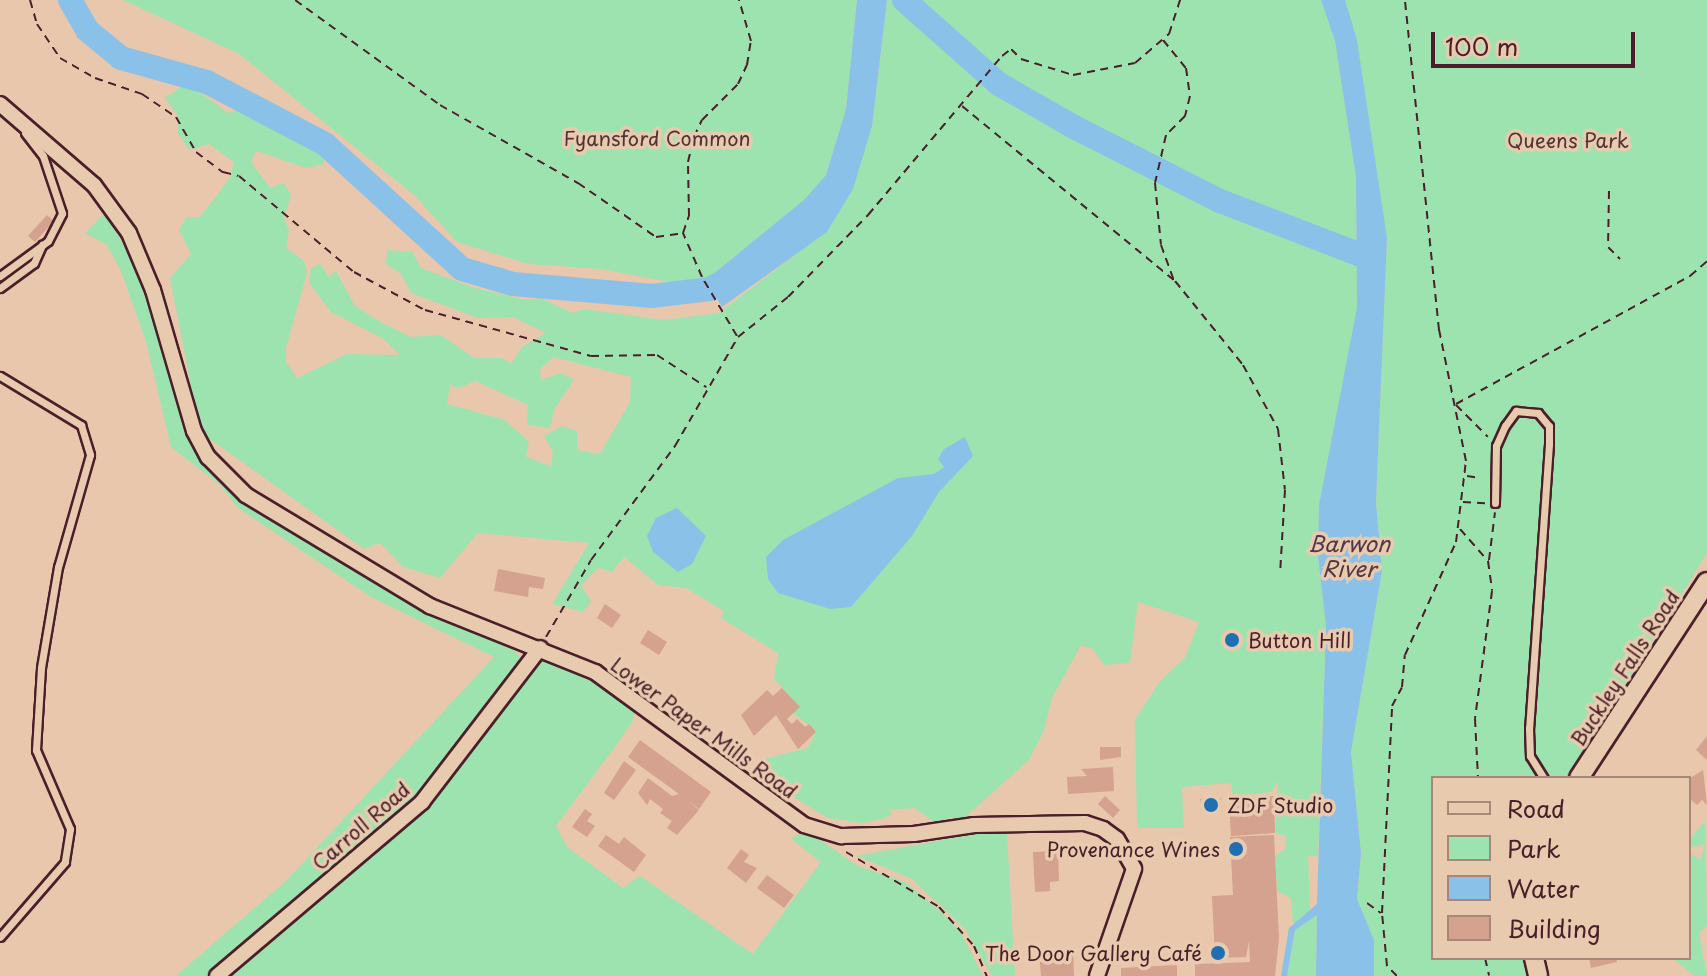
<!DOCTYPE html>
<meta charset="utf-8">
<style>
body{margin:0}
#map{position:relative;width:1707px;height:976px;overflow:hidden;background:#e9c7ac;font-family:"Playpen Sans",sans-serif}
div>[style]{position:absolute}
.green>*{inset:0;background:#9de3af}
.water>*{inset:0;background:#8ac1e8}
.river>*{height:24px;margin:-12px;padding:0 12px;transform-origin:12px;border-radius:12px;background:#8ac1e8}
.building>*{inset:0;background:#d4a28e}
.path>*{height:2px;margin-top:-1px;transform-origin:0;background:repeating-linear-gradient(90deg,#4a1f2b 0 8px,transparent 0 14px)}
.roads{filter:drop-shadow(2px 0 #4a1f2b) drop-shadow(-2px 0 #4a1f2b) drop-shadow(0 2px #4a1f2b) drop-shadow(0 -2px #4a1f2b)}
.service>*{height:7px;margin:-3.5px;padding:0 3.5px;transform-origin:3.5px;border-radius:3.5px;background:#e8cbaf}
.minor>*{height:14px;margin:-7px;padding:0 7px;transform-origin:7px;border-radius:7px;background:#e8cbaf}
.tertiary>*{height:18px;margin:-9px;padding:0 9px;transform-origin:9px;border-radius:9px;background:#e8cbaf}
.dots>*{width:22px;height:22px;translate:-50% -50%;box-sizing:border-box;border:4px solid #e8cbaf;border-radius:50%}
span{translate:-50% -50%;white-space:nowrap;text-align:center;line-height:1.15;-webkit-text-stroke:7px #e8cbaf;paint-order:stroke}
.park-label{font-size:20px;color:#523338}
.poi-label{font-size:20px;color:#4a1f2b}
.left{translate:0 -50%;text-align:left}
.right{translate:-100% -50%;text-align:right}
.street-label{font-size:20px;color:#4a1f2b}
.water-label{font-size:22px;color:#543747;font-style:italic}
.legend{position:absolute;left:1431px;top:776px;width:260px;height:184px;box-sizing:border-box;background:#e8cbaf;border:2px solid #a9867a;margin:0;padding:10px 14px;list-style:none;font-size:24px;color:#4a1f2b}
.legend li{display:flex;align-items:center;gap:16px;height:40px}
.legend b{width:40px;border:2px solid #a9867a}
.scale{position:absolute;left:1431px;top:32px;width:204px;height:36px;box-sizing:border-box;border:4px solid #4a1f2b;border-top:0;padding-left:10px;font-size:24px;line-height:28px;white-space:nowrap;color:#4a1f2b;-webkit-text-stroke:6px #e8cbaf;paint-order:stroke}
</style>
<div id="map">
<div class="green">
<div style="clip-path:polygon(123px 0,857px 0,846px 109px,826px 175px,805px 199px,706px 280px,680px 284px,601px 269px,528px 264px,457px 242px,414px 195px,239px 54px)"></div>
<div style="clip-path:polygon(evenodd,887px 0,1321px 0,1335px 41px,1356px 177px,1357px 307px,1319px 505px,1318px 556px,1326px 626px,1318px 857px,1308px 855px,1310px 910px,1293px 924px,1291px 898px,1277px 891px,1275px 856px,1285px 849px,1286px 836px,1275px 833px,1278px 780px,1272px 792px,1233px 796px,1231px 783px,1182px 787px,1184px 828px,1137px 828px,1135px 720px,1160px 681px,1185px 658px,1199px 622px,1138px 602px,1130px 663px,1104px 665px,1093px 649px,1081px 645px,1052px 698px,1044px 730px,1029px 760px,962px 820px,950px 817px,939px 825px,914px 808px,889px 810px,892px 814px,885px 818px,862px 823px,828px 818px,760px 777px,764px 759px,808px 748px,816px 731px,793px 713px,800px 707px,774px 679px,778px 653px,721px 618px,724px 611px,686px 588px,658px 585px,624px 557px,612px 572px,598px 568px,581px 586px,591px 601px,583px 612px,552px 604px,589px 543px,478px 533px,440px 578px,403px 567px,380px 543px,364px 549px,200px 432px,170px 278px,191px 254px,179px 229px,187px 217px,200px 217px,230px 178px,234px 162px,209px 144px,189px 150px,178px 133px,177px 115px,165px 98px,187px 83px,228px 113px,249px 108px,325px 150px,324px 164px,306px 168px,256px 151px,251px 162px,270px 188px,284px 183px,291px 195px,284px 218px,289px 231px,286px 248px,304px 261px,307px 273px,286px 348px,286px 362px,297px 378px,347px 354px,400px 355px,382px 338px,331px 312px,309px 283px,311px 268px,320px 264px,329px 277px,336px 271px,355px 306px,382px 323px,411px 337px,441px 335px,474px 358px,502px 358px,511px 364px,522px 347px,546px 333px,513px 317px,478px 318px,411px 293px,401px 274px,386px 264px,387px 250px,412px 252px,421px 268px,472px 287px,525px 300px,540px 298px,573px 313px,584px 309px,664px 320px,719px 313px,828px 230px,872px 126px,887px 0,553px 357px,631px 377px,630px 402px,600px 454px,577px 450px,577px 431px,562px 426px,544px 436px,553px 452px,551px 466px,526px 457px,529px 442px,505px 420px,447px 404px,450px 385px,459px 388px,475px 381px,528px 405px,527px 425px,550px 428px,555px 408px,574px 380px,561px 373px,541px 380px,540px 369px,553px 357px)"></div>
<div style="clip-path:polygon(1345px 0,1707px 0,1707px 553px,1569px 778px,1433px 778px,1433px 958px,1524px 958px,1528px 976px,1374px 976px,1374px 940px,1357px 899px,1361px 853px,1351px 752px,1382px 571px,1376px 502px,1387px 238px)"></div>
<div style="clip-path:polygon(105px 213px,143px 278px,206px 468px,258px 504px,510px 644px,520px 658px,495px 699px,535px 651px,578px 669px,634px 706px,634px 719px,618px 743px,556px 826px,567px 847px,623px 888px,640px 876px,753px 954px,821px 862px,791px 839px,798px 834px,816px 837px,858px 866px,905px 882px,930px 902px,960px 931px,983px 976px,176px 976px,287px 880px,494px 657px,371px 597px,238px 508px,220px 485px,171px 447px,146px 342px,121px 271px,107px 245px,85px 233px)"></div>
<div style="clip-path:polygon(1705px 822px,1707px 926px,1699px 933px,1707px 976px,1695px 976px,1672px 958px,1689px 958px,1689px 853px,1701px 859px,1705px 844px,1690px 848px,1689px 839px)"></div>
<div style="clip-path:polygon(991px 831px,1007px 833px,1015px 976px,992px 976px,966px 930px,912px 879px,857px 856px)"></div>
<div style="clip-path:polygon(1317px 915px,1316px 976px,1287px 976px,1295px 930px)"></div>
</div>
<div class="water">
<div style="clip-path:polygon(857px 0,887px 0,872px 126px,853px 189px,827px 232px,722px 307px,706px 280px,805px 199px,826px 175px,846px 109px)"></div>
<div style="clip-path:polygon(1321px 0,1345px 0,1357px 40px,1387px 238px,1376px 502px,1382px 571px,1351px 752px,1361px 853px,1357px 899px,1374px 940px,1374px 976px,1316px 976px,1317px 915px,1295px 930px,1287px 976px,1281px 976px,1289px 928px,1317px 904px,1326px 626px,1318px 556px,1319px 505px,1357px 307px,1356px 177px,1335px 41px)"></div>
<div style="clip-path:polygon(965px 437px,973px 456px,939px 492px,912px 536px,851px 607px,830px 609px,778px 593px,768px 579px,766px 557px,783px 540px,898px 478px,934px 474px,944px 467px,938px 459px,944px 449px)"></div>
<div style="clip-path:polygon(677px 508px,706px 536px,692px 564px,678px 572px,653px 552px,647px 536px,656px 518px)"></div>
</div>
<div class="river">
<div style="left:70px;top:0;width:34px;rotate:60deg"></div>
<div style="left:87px;top:30px;width:44px;rotate:39.5deg"></div>
<div style="left:121px;top:58px;width:89px;rotate:15.6deg"></div>
<div style="left:207px;top:82px;width:133px;rotate:27.7deg"></div>
<div style="left:325px;top:144px;width:185px;rotate:42.4deg"></div>
<div style="left:462px;top:269px;width:53px;rotate:16.4deg"></div>
<div style="left:513px;top:284px;width:140px;rotate:4.9deg"></div>
<div style="left:652px;top:296px;width:57px;rotate:-7deg"></div>
<div style="left:709px;top:289px;width:34px;rotate:-26deg"></div>
<div style="left:904px;top:0;width:127px;rotate:41.5deg"></div>
<div style="left:999px;top:84px;width:86px;rotate:29.8deg"></div>
<div style="left:1074px;top:127px;width:164px;rotate:26.9deg"></div>
<div style="left:1220px;top:201px;width:162px;rotate:21deg"></div>
</div>
<div class="building">
<div style="clip-path:polygon(47px 215px,54px 221px,35px 242px,28px 236px)"></div>
<div style="clip-path:polygon(498px 569px,545px 578px,543px 589px,529px 587px,528px 597px,494px 591px)"></div>
<div style="clip-path:polygon(605px 604px,621px 615px,612px 628px,597px 618px)"></div>
<div style="clip-path:polygon(648px 630px,667px 642px,659px 655px,640px 643px)"></div>
<div style="clip-path:polygon(782px 688px,800px 707px,787px 719px,792px 724px,797px 719px,805px 727px,809px 724px,816px 732px,798px 749px,776px 715px,754px 736px,741px 715px,767px 690px,773px 696px)"></div>
<div style="clip-path:polygon(1707px 736px,1707px 760px,1696px 750px)"></div>
<div style="clip-path:polygon(640px 740px,711px 792px,699px 809px,687px 800px,699px 810px,677px 835px,667px 828px,672px 821px,660px 813px,663px 809px,650px 799px,647px 805px,638px 793px,648px 778px,672px 796px,679px 794px,628px 757px)"></div>
<div style="clip-path:polygon(1100px 747px,1121px 747px,1121px 757px,1100px 760px)"></div>
<div style="clip-path:polygon(624px 761px,636px 770px,614px 800px,604px 793px)"></div>
<div style="clip-path:polygon(1113px 767px,1114px 791px,1068px 794px,1067px 777px,1087px 776px,1081px 769px)"></div>
<div style="clip-path:polygon(1703px 770px,1707px 805px,1702px 800px,1697px 805px,1689px 798px,1689px 779px)"></div>
<div style="clip-path:polygon(1105px 796px,1120px 810px,1113px 818px,1098px 804px)"></div>
<div style="clip-path:polygon(1274px 796px,1275px 833px,1231px 836px,1229px 799px)"></div>
<div style="clip-path:polygon(1221px 798px,1222px 808px,1201px 810px,1200px 799px)"></div>
<div style="clip-path:polygon(585px 809px,592px 814px,587px 821px,595px 826px,587px 837px,572px 827px)"></div>
<div style="clip-path:polygon(606px 835px,619px 844px,624px 837px,646px 855px,634px 872px,598px 846px)"></div>
<div style="clip-path:polygon(1274px 835px,1279px 938px,1275px 976px,1195px 976px,1195px 964px,1250px 962px,1249px 941px,1246px 957px,1215px 958px,1212px 896px,1233px 895px,1230px 837px)"></div>
<div style="clip-path:polygon(741px 849px,749px 855px,744px 862px,757px 868px,746px 883px,727px 868px)"></div>
<div style="clip-path:polygon(1058px 851px,1059px 881px,1050px 882px,1050px 891px,1035px 892px,1033px 852px)"></div>
<div style="clip-path:polygon(767px 875px,794px 895px,784px 908px,757px 888px)"></div>
<div style="clip-path:polygon(1073px 949px,1074px 976px,1041px 976px,1039px 951px)"></div>
<div style="clip-path:polygon(1589px 958px,1616px 958px,1617px 962px,1591px 968px)"></div>
<div style="clip-path:polygon(1177px 965px,1177px 976px,1121px 976px,1121px 968px)"></div>
</div>
<div class="path">
<div style="left:30px;top:0;width:25px;rotate:74deg"></div>
<div style="left:37px;top:24px;width:41px;rotate:55.9deg"></div>
<div style="left:60px;top:58px;width:40px;rotate:29.7deg"></div>
<div style="left:95px;top:78px;width:50px;rotate:18.8deg"></div>
<div style="left:142px;top:94px;width:41px;rotate:34.1deg"></div>
<div style="left:176px;top:117px;width:40px;rotate:60.3deg"></div>
<div style="left:196px;top:152px;width:34px;rotate:37deg"></div>
<div style="left:223px;top:172px;width:16px;rotate:14deg"></div>
<div style="left:239px;top:176px;width:150px;rotate:39.9deg"></div>
<div style="left:354px;top:272px;width:81px;rotate:28.2deg"></div>
<div style="left:425px;top:310px;width:172px;rotate:15.5deg"></div>
<div style="left:591px;top:356px;width:66px;rotate:-0.9deg"></div>
<div style="left:657px;top:355px;width:59px;rotate:33.1deg"></div>
<div style="left:295px;top:0;width:179px;rotate:35.9deg"></div>
<div style="left:440px;top:105px;width:159px;rotate:29.5deg"></div>
<div style="left:578px;top:183px;width:95px;rotate:34.7deg"></div>
<div style="left:656px;top:237px;width:27px;rotate:-8deg"></div>
<div style="left:1163px;top:40px;width:36px;rotate:51deg"></div>
<div style="left:1186px;top:68px;width:28px;rotate:82deg"></div>
<div style="left:1190px;top:96px;width:21px;rotate:104deg"></div>
<div style="left:1185px;top:116px;width:27px;rotate:135deg"></div>
<div style="left:1166px;top:135px;width:49px;rotate:102.9deg"></div>
<div style="left:1155px;top:183px;width:62px;rotate:84.5deg"></div>
<div style="left:1161px;top:245px;width:37px;rotate:70deg"></div>
<div style="left:962px;top:106px;width:276px;rotate:39.4deg"></div>
<div style="left:1175px;top:281px;width:108px;rotate:51deg"></div>
<div style="left:1243px;top:365px;width:73px;rotate:61.3deg"></div>
<div style="left:1278px;top:429px;width:61px;rotate:83.5deg"></div>
<div style="left:1285px;top:490px;width:84px;rotate:93.4deg"></div>
<div style="left:1609px;top:191px;width:56px;rotate:91deg"></div>
<div style="left:1608px;top:247px;width:17px;rotate:45deg"></div>
<div style="left:737px;top:336px;width:69px;rotate:-120.7deg"></div>
<div style="left:702px;top:277px;width:48px;rotate:-113.4deg"></div>
<div style="left:683px;top:233px;width:18px;rotate:-71deg"></div>
<div style="left:689px;top:216px;width:54px;rotate:-91.1deg"></div>
<div style="left:688px;top:162px;width:26px;rotate:-77deg"></div>
<div style="left:694px;top:137px;width:19px;rotate:-65deg"></div>
<div style="left:702px;top:120px;width:51px;rotate:-45deg"></div>
<div style="left:738px;top:84px;width:21px;rotate:-65deg"></div>
<div style="left:747px;top:65px;width:24px;rotate:-81deg"></div>
<div style="left:751px;top:41px;width:43px;rotate:-106.3deg"></div>
<div style="left:1456px;top:404px;width:267px;rotate:-28.7deg"></div>
<div style="left:1690px;top:276px;width:23px;rotate:-41deg"></div>
<div style="left:1456px;top:405px;width:45px;rotate:45deg"></div>
<div style="left:1467px;top:476px;width:13px;rotate:9deg"></div>
<div style="left:1463px;top:502px;width:22px;rotate:3deg"></div>
<div style="left:1460px;top:529px;width:43px;rotate:48.8deg"></div>
<div style="left:1488px;top:561px;width:30px;rotate:82deg"></div>
<div style="left:1492px;top:591px;width:129px;rotate:97.6deg"></div>
<div style="left:1475px;top:719px;width:59px;rotate:87.1deg"></div>
<div style="left:1489px;top:560px;width:48px;rotate:-82.9deg"></div>
<div style="left:546px;top:637px;width:89px;rotate:-59.7deg"></div>
<div style="left:591px;top:560px;width:142px;rotate:-53.6deg"></div>
<div style="left:675px;top:446px;width:126px;rotate:-60deg"></div>
<div style="left:738px;top:337px;width:64px;rotate:-38.7deg"></div>
<div style="left:788px;top:297px;width:115px;rotate:-45.7deg"></div>
<div style="left:868px;top:215px;width:208px;rotate:-49.9deg"></div>
<div style="left:1002px;top:56px;width:11px;rotate:-38deg"></div>
<div style="left:1011px;top:49px;width:14px;rotate:45deg"></div>
<div style="left:1021px;top:59px;width:54px;rotate:17.1deg"></div>
<div style="left:1073px;top:75px;width:63px;rotate:-11deg"></div>
<div style="left:1135px;top:63px;width:45px;rotate:-40.5deg"></div>
<div style="left:1169px;top:34px;width:36px;rotate:-72deg"></div>
<div style="left:846px;top:852px;width:108px;rotate:30.6deg"></div>
<div style="left:939px;top:907px;width:52px;rotate:48.1deg"></div>
<div style="left:974px;top:946px;width:33px;rotate:67deg"></div>
<div style="left:1367px;top:903px;width:17px;rotate:36deg"></div>
<div style="left:1485px;top:958px;width:18px;rotate:77deg"></div>
<div style="left:1397px;top:976px;width:14px;rotate:-135deg"></div>
<div style="left:1387px;top:966px;width:53px;rotate:-95.4deg"></div>
<div style="left:1382px;top:913px;width:207px;rotate:-87.2deg"></div>
<div style="left:1392px;top:706px;width:21px;rotate:-62deg"></div>
<div style="left:1402px;top:687px;width:32px;rotate:-85deg"></div>
<div style="left:1405px;top:655px;width:124px;rotate:-65.7deg"></div>
<div style="left:1456px;top:542px;width:82px;rotate:-83deg"></div>
<div style="left:1466px;top:461px;width:134px;rotate:-101.6deg"></div>
<div style="left:1439px;top:330px;width:332px;rotate:-95.9deg"></div>
</div>
<div class="roads">
<div class="service">
<div style="left:0;top:276px;width:59px;rotate:-36.1deg"></div>
<div style="left:48px;top:241px;width:31px;rotate:-63deg"></div>
<div style="left:62px;top:213px;width:60px;rotate:-108.4deg"></div>
<div style="left:43px;top:156px;width:29px;rotate:-128deg"></div>
<div style="left:0;top:288px;width:42px;rotate:-36.3deg"></div>
<div style="left:34px;top:263px;width:20px;rotate:-66deg"></div>
<div style="left:0;top:376px;width:95px;rotate:31.2deg"></div>
<div style="left:81px;top:425px;width:31px;rotate:73deg"></div>
<div style="left:90px;top:455px;width:116px;rotate:105.9deg"></div>
<div style="left:58px;top:567px;width:102px;rotate:99.6deg"></div>
<div style="left:41px;top:668px;width:82px;rotate:93.5deg"></div>
<div style="left:36px;top:750px;width:86px;rotate:66.7deg"></div>
<div style="left:70px;top:829px;width:33px;rotate:99deg"></div>
<div style="left:65px;top:862px;width:99px;rotate:130.9deg"></div>
<div style="left:1495px;top:503px;width:57px;rotate:-89deg"></div>
<div style="left:1496px;top:446px;width:22px;rotate:-66deg"></div>
<div style="left:1505px;top:426px;width:19px;rotate:-54deg"></div>
<div style="left:1516px;top:411px;width:22px;rotate:5deg"></div>
<div style="left:1538px;top:413px;width:17px;rotate:50deg"></div>
<div style="left:1549px;top:426px;width:18px;rotate:90deg"></div>
<div style="left:1549px;top:444px;width:285px;rotate:94deg"></div>
<div style="left:1529px;top:728px;width:28px;rotate:88deg"></div>
<div style="left:1530px;top:756px;width:26px;rotate:58deg"></div>
</div>
<div class="minor">
<div style="left:0;top:104px;width:124px;rotate:40.8deg"></div>
<div style="left:94px;top:185px;width:59px;rotate:53.9deg"></div>
<div style="left:129px;top:233px;width:62px;rotate:67.2deg"></div>
<div style="left:153px;top:290px;width:147px;rotate:73.8deg"></div>
<div style="left:194px;top:431px;width:30px;rotate:62deg"></div>
<div style="left:208px;top:457px;width:54px;rotate:45deg"></div>
<div style="left:246px;top:495px;width:215px;rotate:31.1deg"></div>
<div style="left:430px;top:606px;width:178px;rotate:21.8deg"></div>
<div style="left:595px;top:672px;width:259px;rotate:36.2deg"></div>
<div style="left:804px;top:825px;width:39px;rotate:17deg"></div>
<div style="left:841px;top:836px;width:73px;rotate:-1.6deg"></div>
<div style="left:914px;top:834px;width:61px;rotate:-8.5deg"></div>
<div style="left:974px;top:825px;width:111px;rotate:-1deg"></div>
<div style="left:1085px;top:823px;width:19px;rotate:18deg"></div>
<div style="left:1103px;top:829px;width:17px;rotate:36deg"></div>
<div style="left:1117px;top:839px;width:34px;rotate:60deg"></div>
<div style="left:1134px;top:869px;width:113px;rotate:109.1deg"></div>
<div style="left:217px;top:976px;width:269px;rotate:-40.3deg"></div>
<div style="left:422px;top:802px;width:194px;rotate:-52.5deg"></div>
</div>
<div class="tertiary">
<div style="left:1579px;top:778px;width:234px;rotate:-56.9deg"></div>
<div style="left:1534px;top:958px;width:18px;rotate:77deg"></div>
</div>
</div>
<div class="dots">
<div style="left:1232px;top:640px;background:#1f6fb2"></div>
<div style="left:1211px;top:805px;background:#1f6fb2"></div>
<div style="left:1236px;top:849px;background:#1f6fb2"></div>
<div style="left:1218px;top:953px;background:#1f6fb2"></div>
</div>
<div class="park-label">
<span style="left:657px;top:138px">Fyansford Common</span>
<span style="left:1568px;top:140px">Queens Park</span>
</div>
<div class="poi-label">
<span class="left" style="left:1248px;top:640px">Button Hill</span>
<span class="left" style="left:1227px;top:805px">ZDF Studio</span>
<span class="right" style="left:1220px;top:849px">Provenance Wines</span>
<span class="right" style="left:1202px;top:953px">The Door Gallery Café</span>
</div>
<div class="street-label">
<span style="left:1625px;top:668px;rotate:-57deg">Buckley Falls Road</span>
<span style="left:704px;top:728px;rotate:36deg">Lower Paper Mills Road</span>
<span style="left:361px;top:826px;rotate:-41deg">Carroll Road</span>
</div>
<div class="water-label">
<span style="left:1349px;top:555px">Barwon<br>River</span>
</div>
<ul class="legend">
<li><b style="height:10px;background:#e8cbaf"></b>Road</li>
<li><b style="height:22px;background:#9de3af"></b>Park</li>
<li><b style="height:22px;background:#8ac1e8"></b>Water</li>
<li><b style="height:22px;background:#d4a28e"></b>Building</li>
</ul>
<div class="scale">100 m</div>
</div>
